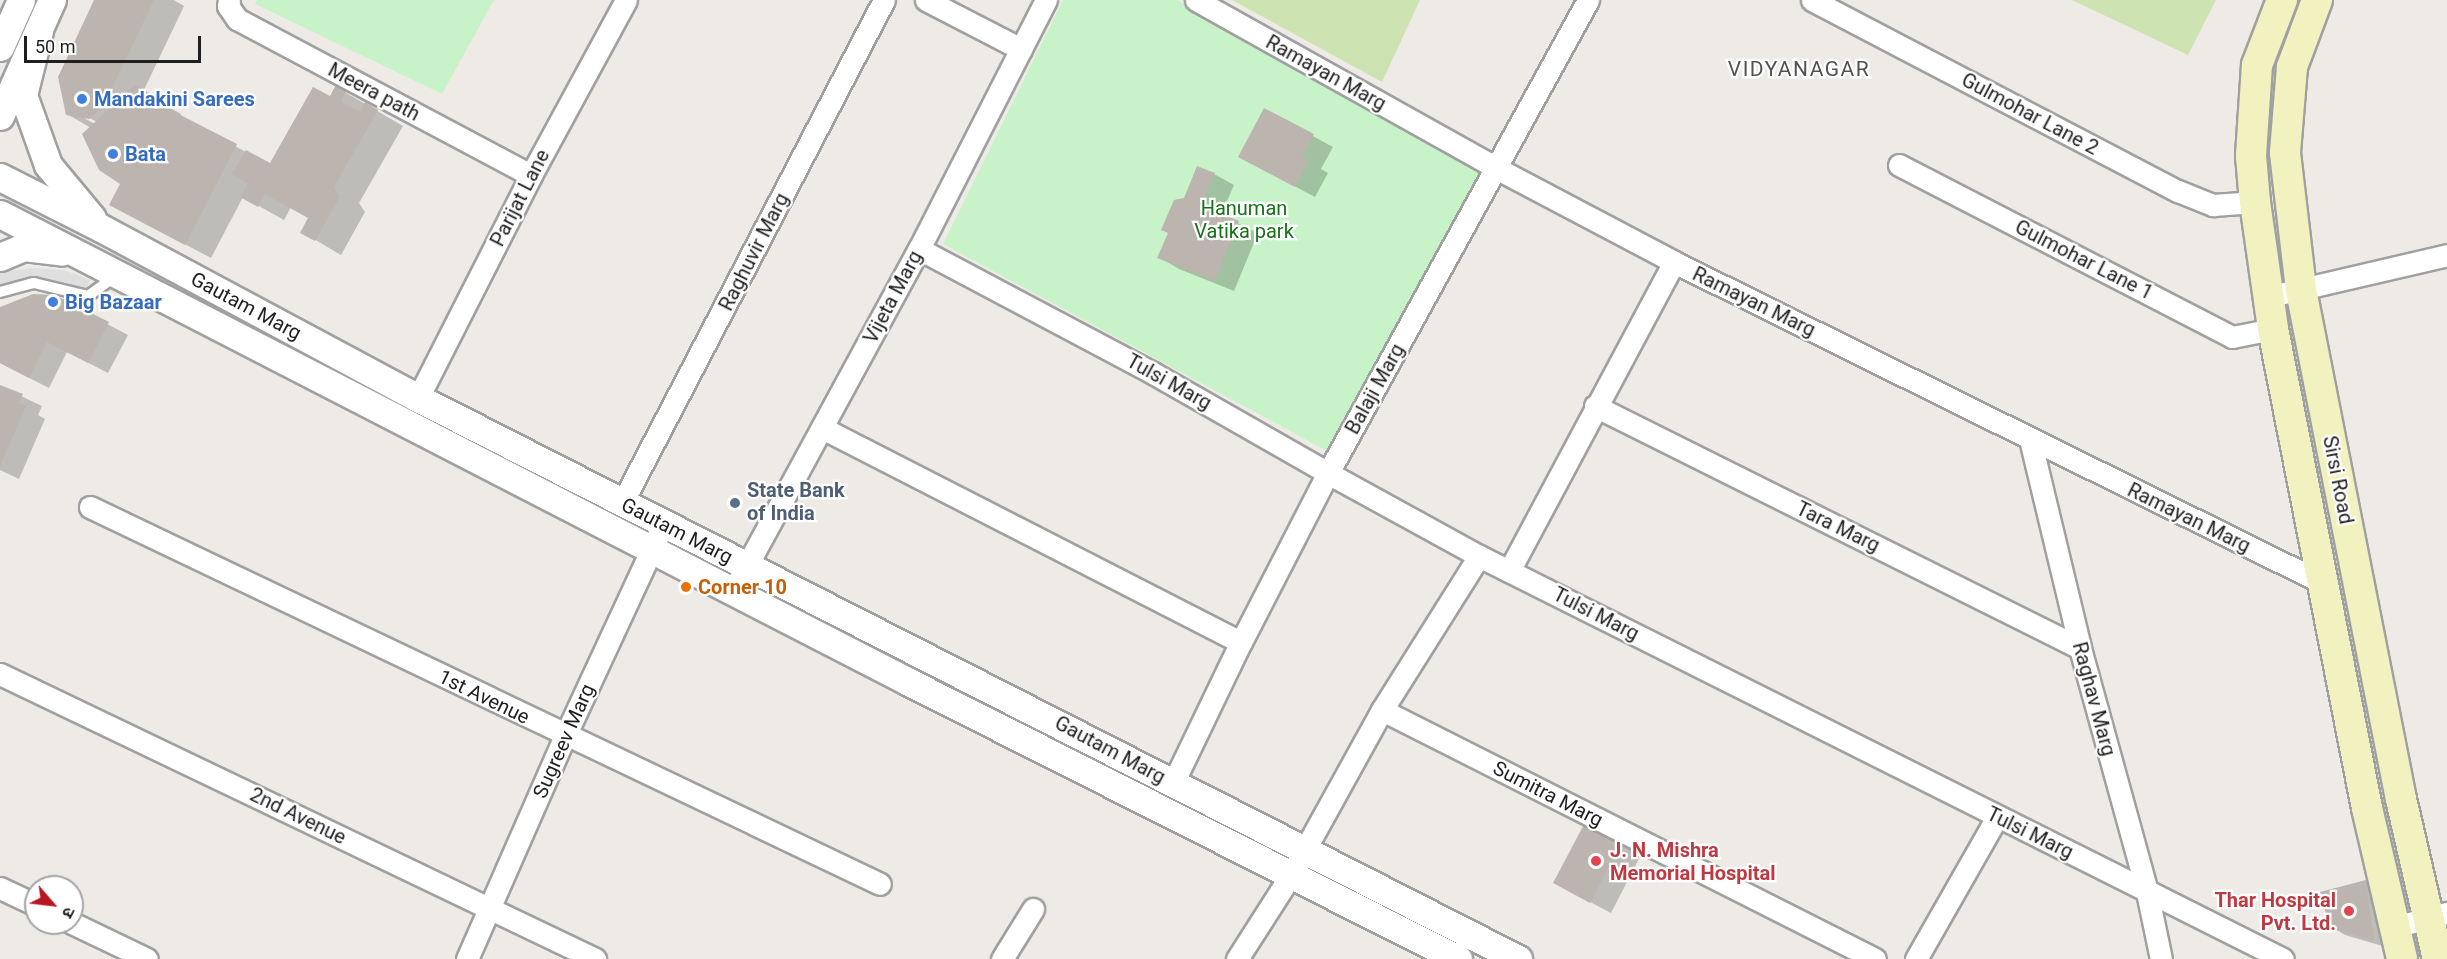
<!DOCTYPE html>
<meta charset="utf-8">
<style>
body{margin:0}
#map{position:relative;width:2447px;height:959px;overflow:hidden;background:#eeebe6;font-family:Roboto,"Noto Sans Devanagari",sans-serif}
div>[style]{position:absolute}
.grass>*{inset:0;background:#cde3b2}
.park>*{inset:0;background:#c8f3c9}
.parking>*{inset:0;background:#dfdfdf}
.shadow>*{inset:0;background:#0003}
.building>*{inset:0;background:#bbb4af}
.roads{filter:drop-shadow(2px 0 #a0a0a0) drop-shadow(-2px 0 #a0a0a0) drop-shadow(0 2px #a0a0a0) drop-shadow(0 -2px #a0a0a0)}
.service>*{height:10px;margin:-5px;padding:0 5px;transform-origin:5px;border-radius:5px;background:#fff}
.minor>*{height:21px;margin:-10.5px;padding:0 10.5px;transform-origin:10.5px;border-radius:10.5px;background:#fff}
.tertiary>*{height:27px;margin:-13.5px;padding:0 13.5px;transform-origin:13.5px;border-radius:13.5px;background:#fff}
.secondary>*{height:30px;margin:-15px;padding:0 15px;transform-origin:15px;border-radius:15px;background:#f2f2c0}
.dots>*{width:16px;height:16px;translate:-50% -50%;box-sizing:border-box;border:3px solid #fff;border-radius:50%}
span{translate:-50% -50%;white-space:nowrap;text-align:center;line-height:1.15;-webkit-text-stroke:4.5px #fff;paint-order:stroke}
.street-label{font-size:20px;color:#1f1f1f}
.shop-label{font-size:20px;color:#366cbe;font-weight:700}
.left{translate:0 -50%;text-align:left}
.park-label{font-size:20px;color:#18711b}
.service-label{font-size:20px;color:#4e5e75;font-weight:700}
.food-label{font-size:20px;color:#c56008;font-weight:700}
.health-label{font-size:20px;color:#be3a42;font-weight:700}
.right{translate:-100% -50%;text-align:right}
.neighbourhood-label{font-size:21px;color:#525252;letter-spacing:1.5px}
.north{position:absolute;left:24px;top:875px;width:60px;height:60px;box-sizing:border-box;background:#fff;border:2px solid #a5a5a5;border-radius:50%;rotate:118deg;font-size:16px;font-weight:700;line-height:24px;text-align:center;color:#1f1f1f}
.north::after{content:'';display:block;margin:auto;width:21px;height:27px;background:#b61720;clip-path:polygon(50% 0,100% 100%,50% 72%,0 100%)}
.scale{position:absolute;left:24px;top:36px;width:177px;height:27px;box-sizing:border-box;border:3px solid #1f1f1f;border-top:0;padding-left:8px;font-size:18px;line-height:21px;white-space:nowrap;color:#1f1f1f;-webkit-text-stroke:4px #fff;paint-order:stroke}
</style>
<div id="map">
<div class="grass">
<div style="clip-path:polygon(1232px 0,1420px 0,1382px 82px)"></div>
<div style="clip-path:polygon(2072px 0,2216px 0,2188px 55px)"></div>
</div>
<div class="park">
<div style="clip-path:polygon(257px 0,494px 0,442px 94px,255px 4px)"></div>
<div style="clip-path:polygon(1063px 0,1177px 0,1487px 165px,1329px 452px,943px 244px)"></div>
</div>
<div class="parking">
<div style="clip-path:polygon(34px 268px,64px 270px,90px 280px,86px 291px,34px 281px,0 289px,0 272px)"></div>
</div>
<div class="shadow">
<div style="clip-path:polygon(evenodd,96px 0,174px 0,184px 6px,143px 92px,181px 114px,180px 116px,270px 165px,330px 98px,336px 87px,403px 126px,359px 203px,365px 212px,341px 255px,302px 232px,310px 217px,291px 207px,284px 220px,243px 197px,211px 258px,111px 205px,122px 183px,91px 128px,67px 114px,96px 0,86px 116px,97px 122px,95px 124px,84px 118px,86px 116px)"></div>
<div style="clip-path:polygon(1265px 110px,1333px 147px,1321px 169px,1328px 173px,1315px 197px,1260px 168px)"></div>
<div style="clip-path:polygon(1214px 174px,1234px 185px,1221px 215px,1258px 233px,1234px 291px,1179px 269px,1159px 257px,1185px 200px)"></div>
<div style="clip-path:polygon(54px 296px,128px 335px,108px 373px,67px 352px,49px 388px,0 363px,0 309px)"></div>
<div style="clip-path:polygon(0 386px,42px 406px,38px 415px,45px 419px,19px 479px,0 470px)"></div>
<div style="clip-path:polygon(1590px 817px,1645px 847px,1611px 913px,1575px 894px)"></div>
<div style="clip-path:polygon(2366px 882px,2379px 889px,2386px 947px,2345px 935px,2332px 927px)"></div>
</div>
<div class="building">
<div style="clip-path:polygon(94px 0,154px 0,103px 107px,89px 119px,66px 115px,58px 77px)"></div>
<div style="clip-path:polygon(135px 85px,163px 101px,161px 105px,237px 144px,185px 245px,109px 205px,120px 184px,99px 170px,82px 134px)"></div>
<div style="clip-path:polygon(336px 85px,346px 91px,341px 102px,360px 112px,365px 102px,378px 110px,334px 187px,340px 197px,315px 241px,300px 233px,308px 218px,265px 194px,258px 207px,240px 197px,248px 183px,232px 174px,246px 150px,270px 163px,313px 87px,330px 96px)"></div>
<div style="clip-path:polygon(1264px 108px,1314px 134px,1302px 157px,1309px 161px,1295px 187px,1238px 157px)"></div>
<div style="clip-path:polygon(1197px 166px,1215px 173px,1201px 205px,1239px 221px,1215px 281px,1157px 258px,1168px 233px,1161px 230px,1174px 200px,1184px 198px)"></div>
<div style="clip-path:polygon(33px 294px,55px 295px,109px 322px,88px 363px,47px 342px,29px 378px,0 363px,0 307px)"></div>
<div style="clip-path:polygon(0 385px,23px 394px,19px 403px,26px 406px,0 466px)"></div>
<div style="clip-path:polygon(1589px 815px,1626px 834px,1590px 903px,1553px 883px)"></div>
<div style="clip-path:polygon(2366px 880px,2374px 941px,2330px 928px,2320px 892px)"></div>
</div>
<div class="roads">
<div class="service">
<div style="left:0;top:292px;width:35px;rotate:-15deg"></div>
<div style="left:34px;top:283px;width:56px;rotate:13.5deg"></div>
<div style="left:88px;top:296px;width:36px;rotate:-36deg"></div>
</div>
<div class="minor">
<div style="left:229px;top:0;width:6px;rotate:99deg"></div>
<div style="left:228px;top:6px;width:16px;rotate:55deg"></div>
<div style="left:237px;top:19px;width:333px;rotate:28deg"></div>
<div style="left:926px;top:0;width:107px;rotate:27.3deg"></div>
<div style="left:1196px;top:0;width:344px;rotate:29.2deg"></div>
<div style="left:1496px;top:168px;width:201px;rotate:27.8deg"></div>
<div style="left:1674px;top:262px;width:724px;rotate:26.32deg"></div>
<div style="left:1812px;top:0;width:413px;rotate:27.6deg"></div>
<div style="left:2178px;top:191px;width:38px;rotate:22deg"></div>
<div style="left:2213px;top:205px;width:42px;rotate:-4.1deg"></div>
<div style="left:1899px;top:165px;width:375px;rotate:27.3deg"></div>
<div style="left:2232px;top:337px;width:42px;rotate:-11deg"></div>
<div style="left:919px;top:249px;width:265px;rotate:27.9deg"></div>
<div style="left:1153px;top:373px;width:202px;rotate:29.7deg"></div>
<div style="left:1328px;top:473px;width:172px;rotate:28.8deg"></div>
<div style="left:1479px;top:556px;width:899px;rotate:26.62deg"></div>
<div style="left:2267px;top:297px;width:185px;rotate:-13.1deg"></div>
<div style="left:418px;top:398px;width:250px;rotate:-63.1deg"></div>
<div style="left:531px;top:175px;width:199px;rotate:-61.5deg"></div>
<div style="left:1595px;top:406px;width:542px;rotate:26.52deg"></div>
<div style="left:822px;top:428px;width:470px;rotate:27.1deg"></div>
<div style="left:2030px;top:439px;width:215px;rotate:76.5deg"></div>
<div style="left:2080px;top:648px;width:253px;rotate:74.6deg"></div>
<div style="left:2147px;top:892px;width:68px;rotate:78.2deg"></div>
<div style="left:622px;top:503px;width:567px;rotate:-62.49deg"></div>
<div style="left:90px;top:507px;width:875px;rotate:25.51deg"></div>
<div style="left:1509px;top:571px;width:350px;rotate:-61.9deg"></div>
<div style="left:739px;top:580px;width:377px;rotate:-61.5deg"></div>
<div style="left:919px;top:249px;width:280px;rotate:-63deg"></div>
<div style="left:0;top:674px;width:660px;rotate:25.59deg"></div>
<div style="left:1382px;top:710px;width:552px;rotate:26.8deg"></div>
<div style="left:1173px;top:783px;width:157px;rotate:-64.3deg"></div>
<div style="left:1241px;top:642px;width:190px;rotate:-62.8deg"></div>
<div style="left:1328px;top:473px;width:540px;rotate:-61.2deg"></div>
<div style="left:0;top:888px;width:40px;rotate:25deg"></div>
<div style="left:72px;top:923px;width:83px;rotate:25.6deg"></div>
<div style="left:2395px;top:927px;width:54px;rotate:-15.1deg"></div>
<div style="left:467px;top:959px;width:244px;rotate:-66.3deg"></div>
<div style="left:565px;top:736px;width:221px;rotate:-65.1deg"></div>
<div style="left:1002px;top:959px;width:59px;rotate:-58.2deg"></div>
<div style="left:1237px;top:959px;width:102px;rotate:-57.4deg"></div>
<div style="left:1292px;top:873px;width:186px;rotate:-61.1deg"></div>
<div style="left:1382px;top:710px;width:182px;rotate:-57.8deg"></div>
<div style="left:1916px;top:959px;width:163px;rotate:-60.3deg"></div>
</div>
<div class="tertiary">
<div style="left:39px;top:31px;width:66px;rotate:104deg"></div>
<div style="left:23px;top:95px;width:74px;rotate:70.3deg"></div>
<div style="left:48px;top:165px;width:69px;rotate:50.3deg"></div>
<div style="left:0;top:47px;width:51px;rotate:-65.9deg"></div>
<div style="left:0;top:116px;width:127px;rotate:-65.9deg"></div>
<div style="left:0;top:177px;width:113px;rotate:26.8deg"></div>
<div style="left:101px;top:228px;width:360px;rotate:28.2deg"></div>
<div style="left:418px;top:398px;width:1235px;rotate:27.02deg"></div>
<div style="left:0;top:214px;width:1022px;rotate:27.24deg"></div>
<div style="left:909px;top:682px;width:615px;rotate:26.77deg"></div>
<div style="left:0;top:257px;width:26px;rotate:-23deg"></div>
<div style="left:24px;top:247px;width:38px;rotate:7deg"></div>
</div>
<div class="secondary">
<div style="left:2282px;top:0;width:70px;rotate:111deg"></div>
<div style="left:2257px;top:65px;width:91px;rotate:93.8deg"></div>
<div style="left:2251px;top:156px;width:46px;rotate:85deg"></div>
<div style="left:2255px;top:202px;width:128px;rotate:81.9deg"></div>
<div style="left:2273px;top:329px;width:488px;rotate:78.9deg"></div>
<div style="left:2367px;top:808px;width:155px;rotate:76.9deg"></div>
<div style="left:2317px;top:0;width:72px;rotate:110.5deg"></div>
<div style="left:2292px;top:67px;width:86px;rotate:94.7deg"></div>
<div style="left:2285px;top:153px;width:138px;rotate:83.3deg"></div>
<div style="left:2301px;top:290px;width:519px;rotate:78.89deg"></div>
<div style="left:2401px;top:799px;width:164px;rotate:77deg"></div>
</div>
</div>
<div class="dots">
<div style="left:82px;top:99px;background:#3f7fe0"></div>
<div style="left:113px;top:154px;background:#3f7fe0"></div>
<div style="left:53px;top:302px;background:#3f7fe0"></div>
<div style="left:735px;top:503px;background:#5c6f8a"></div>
<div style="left:686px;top:587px;background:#e8710a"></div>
<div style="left:1596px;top:861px;background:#e0444e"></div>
<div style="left:2349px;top:911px;background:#e0444e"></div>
</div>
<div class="street-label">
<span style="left:1326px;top:73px;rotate:29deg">Ramayan Marg</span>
<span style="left:374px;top:92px;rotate:28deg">Meera path</span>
<span style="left:2030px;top:114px;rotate:28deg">Gulmohar Lane 2</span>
<span style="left:520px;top:198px;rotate:-63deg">Parijat Lane</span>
<span style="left:754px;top:252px;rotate:-63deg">Raghuvir Marg</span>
<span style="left:2084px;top:260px;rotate:27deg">Gulmohar Lane 1</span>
<span style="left:893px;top:297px;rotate:-62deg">Vijeta Marg</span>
<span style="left:1754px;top:302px;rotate:26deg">Ramayan Marg</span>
<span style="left:246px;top:306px;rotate:28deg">Gautam Marg</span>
<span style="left:1169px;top:382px;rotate:29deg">Tulsi Marg</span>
<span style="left:1375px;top:389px;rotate:-61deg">Balaji Marg</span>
<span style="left:2338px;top:480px;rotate:79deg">Sirsi Road</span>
<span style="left:2189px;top:518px;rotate:26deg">Ramayan Marg</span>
<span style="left:1838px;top:527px;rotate:26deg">Tara Marg</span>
<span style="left:677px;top:531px;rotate:27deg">Gautam Marg</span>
<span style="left:1596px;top:614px;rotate:27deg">Tulsi Marg</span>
<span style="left:484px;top:697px;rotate:26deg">1st Avenue</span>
<span style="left:2094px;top:699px;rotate:75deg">Raghav Marg</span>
<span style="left:564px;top:741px;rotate:-66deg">Sugreev Marg</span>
<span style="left:1110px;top:750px;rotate:28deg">Gautam Marg</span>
<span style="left:1548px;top:794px;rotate:27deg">Sumitra Marg</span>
<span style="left:298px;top:816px;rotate:26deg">2nd Avenue</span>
<span style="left:2030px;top:833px;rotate:26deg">Tulsi Marg</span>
</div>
<div class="shop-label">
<span class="left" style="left:94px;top:99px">Mandakini Sarees</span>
<span class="left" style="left:125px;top:154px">Bata</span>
<span class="left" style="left:65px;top:302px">Big Bazaar</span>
</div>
<div class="park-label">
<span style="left:1244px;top:220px">Hanuman<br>Vatika park</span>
</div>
<div class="service-label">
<span class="left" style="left:747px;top:502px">State Bank<br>of India</span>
</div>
<div class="food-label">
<span class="left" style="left:698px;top:587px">Corner 10</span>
</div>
<div class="health-label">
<span class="left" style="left:1610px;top:862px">J. N. Mishra<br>Memorial Hospital</span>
<span class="right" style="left:2336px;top:912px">Thar Hospital<br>Pvt. Ltd.</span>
</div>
<div class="neighbourhood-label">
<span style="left:1799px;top:69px">VIDYANAGAR</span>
</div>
<div class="north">उ</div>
<div class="scale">50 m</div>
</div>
